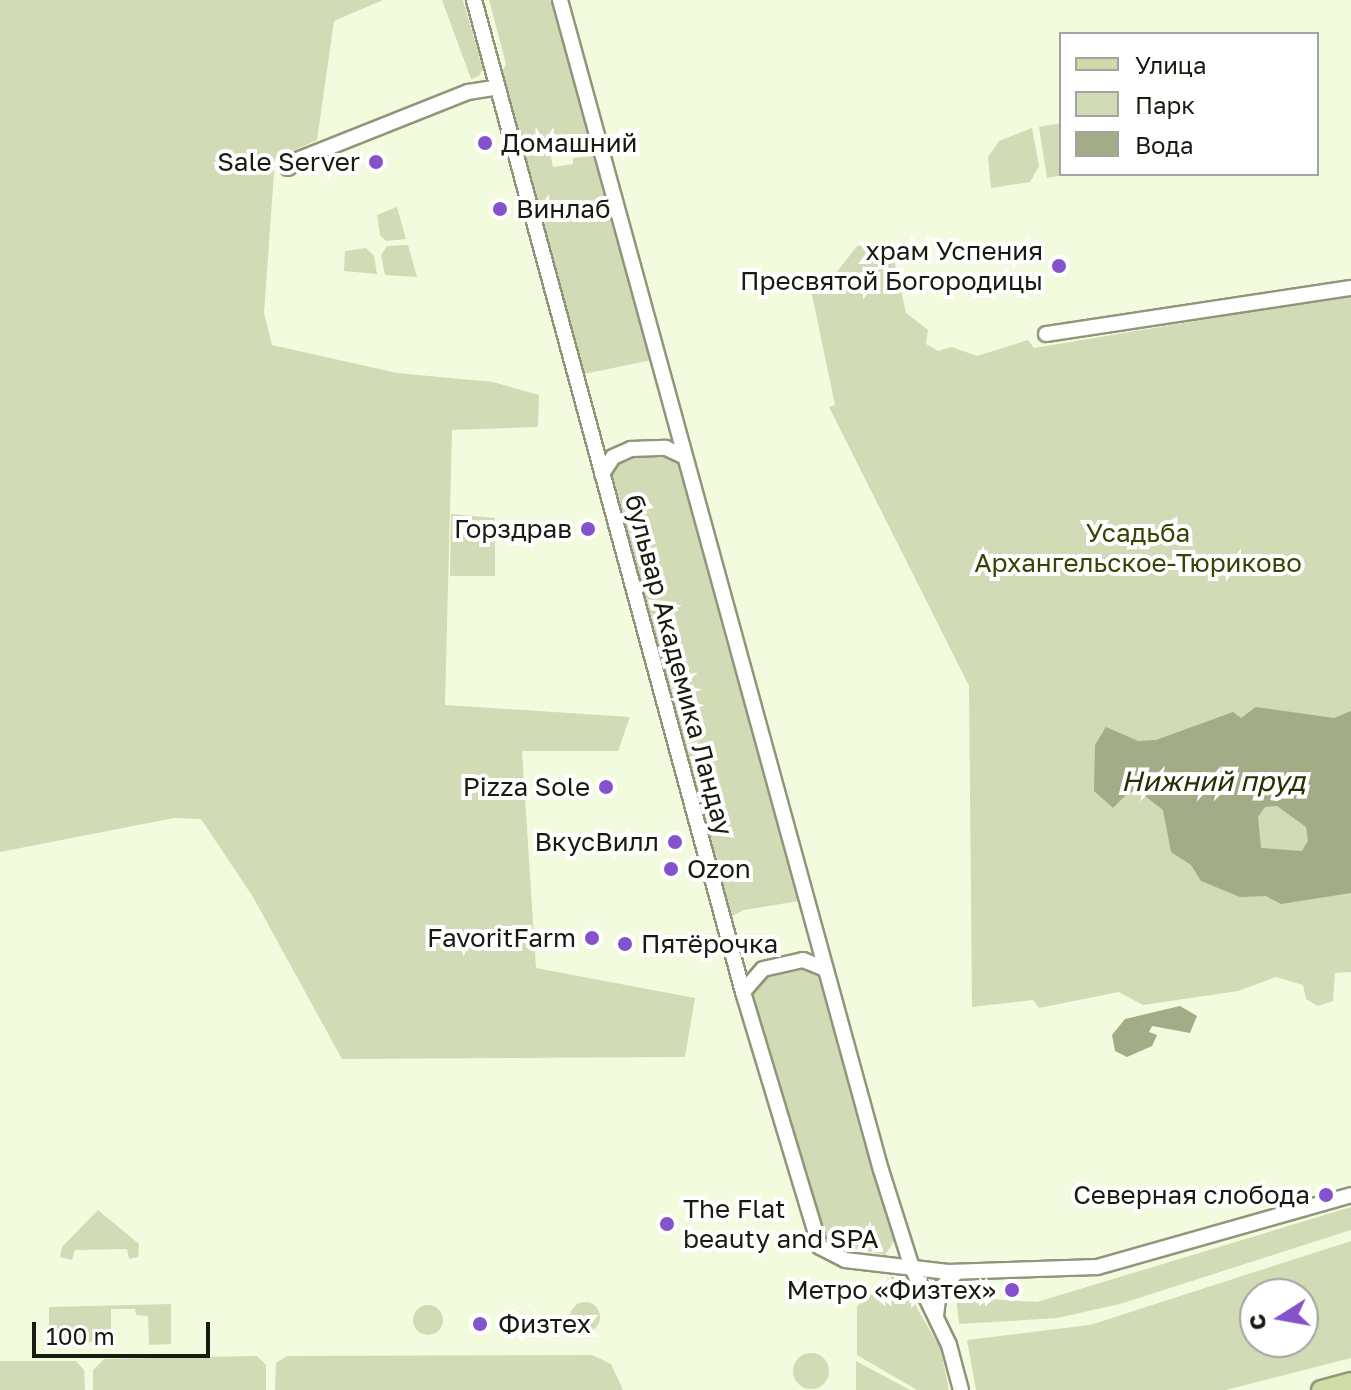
<!DOCTYPE html>
<meta charset="utf-8">
<style>
body{margin:0}
#map{position:relative;width:1351px;height:1390px;overflow:hidden;background:#f3fbde;font-family:"Golos Text",sans-serif}
div>[style]{position:absolute}
.green>*{inset:0;background:#d1dbb5}
.round{border-radius:50%}
.water>*{inset:0;background:#a2ac87}
.roads{filter:drop-shadow(2px 0 #8f967b) drop-shadow(-2px 0 #8f967b) drop-shadow(0 2px #8f967b) drop-shadow(0 -2px #8f967b)}
.minor>*{height:14px;margin:-7px;padding:0 7px;transform-origin:7px;border-radius:7px;background:#fff}
.major>*{height:18px;margin:-9px;padding:0 9px;transform-origin:9px;border-radius:9px;background:#d0dba7}
.dots>*{width:22px;height:22px;translate:-50% -50%;box-sizing:border-box;border:4px solid #fff;border-radius:50%}
span{translate:-50% -50%;white-space:nowrap;text-align:center;line-height:1.15;-webkit-text-stroke:8px #fff;paint-order:stroke}
.poi-label{font-size:26px;color:#181b10}
.left{translate:0 -50%;text-align:left}
.right{translate:-100% -50%;text-align:right}
.park-label{font-size:26px;color:#394305}
.street-label{font-size:26px;color:#181b10}
.water-label{font-size:28px;color:#283003;font-style:italic}
.legend{position:absolute;left:1059px;top:32px;width:260px;height:144px;box-sizing:border-box;background:#fff;border:2px solid #a3a49f;margin:0;padding:10px 14px;list-style:none;font-size:24px;color:#181b10}
.legend li{display:flex;align-items:center;gap:16px;height:40px}
.legend b{width:40px;border:2px solid #a3a49f}
.north{position:absolute;left:1239px;top:1278px;width:80px;height:80px;box-sizing:border-box;background:#fff;border:2px solid #a3a49f;border-radius:50%;rotate:259deg;font-size:22px;font-weight:700;line-height:32px;text-align:center;color:#181b10}
.north::after{content:'';display:block;margin:auto;width:28px;height:36px;background:#8452cb;clip-path:polygon(50% 0,100% 100%,50% 72%,0 100%)}
.scale{position:absolute;left:32px;top:1322px;width:178px;height:36px;box-sizing:border-box;border:4px solid #181b10;border-top:0;padding-left:10px;font-size:24px;line-height:28px;white-space:nowrap;color:#181b10;-webkit-text-stroke:6px #fff;paint-order:stroke}
</style>
<div id="map">
<div class="green">
<div style="clip-path:polygon(0 0,383px 0,334px 21px,317px 140px,275px 159px,264px 313px,272px 345px,397px 373px,493px 382px,539px 395px,538px 427px,452px 430px,445px 705px,630px 717px,618px 751px,522px 751px,536px 968px,695px 998px,685px 1057px,342px 1059px,253px 897px,201px 819px,174px 818px,0 852px)"></div>
<div style="clip-path:polygon(442px 0,463px 0,483px 69px,479px 76px,471px 79px)"></div>
<div style="clip-path:polygon(489px 0,551px 0,590px 140px,588px 147px,573px 151px,568px 145px,550px 152px,553px 167px,573px 164px,573px 158px,594px 156px,652px 360px,584px 374px,501px 75px,506px 64px)"></div>
<div style="clip-path:polygon(1061px 123px,1061px 174px,1070px 174px,1047px 178px,1039px 127px)"></div>
<div style="clip-path:polygon(1032px 128px,1039px 166px,1030px 182px,991px 188px,988px 157px,999px 141px)"></div>
<div style="clip-path:polygon(397px 207px,406px 239px,386px 241px,380px 235px,377px 215px)"></div>
<div style="clip-path:polygon(885px 243px,893px 255px,906px 313px,928px 330px,926px 344px,938px 351px,952px 347px,977px 356px,1028px 340px,1034px 348px,1351px 295px,1351px 972px,1335px 973px,1333px 1001px,1318px 1006px,1306px 999px,1303px 985px,1276px 977px,1238px 991px,1143px 1005px,1119px 992px,1039px 1008px,1033px 1000px,972px 1007px,969px 686px,829px 407px,835px 405px,810px 285px,819px 274px,832px 278px,857px 246px)"></div>
<div style="clip-path:polygon(408px 245px,417px 277px,385px 275px,381px 255px,387px 246px)"></div>
<div style="clip-path:polygon(366px 248px,374px 256px,377px 274px,344px 271px,345px 251px)"></div>
<div style="clip-path:polygon(667px 454px,681px 466px,799px 901px,744px 910px,729px 918px,612px 479px,612px 470px,627px 457px)"></div>
<div style="clip-path:polygon(451px 514px,495px 518px,495px 576px,450px 576px)"></div>
<div style="clip-path:polygon(806px 967px,821px 977px,896px 1238px,885px 1255px,837px 1245px,824px 1232px,751px 998px,763px 977px)"></div>
<div style="clip-path:polygon(1351px 1207px,1351px 1230px,1120px 1304px,1057px 1318px,959px 1324px,956px 1297px,1037px 1302px)"></div>
<div style="clip-path:polygon(98px 1210px,139px 1244px,138px 1257px,129px 1259px,127px 1249px,75px 1250px,72px 1260px,60px 1257px,62px 1247px)"></div>
<div style="clip-path:polygon(evenodd,1351px 1241px,1351px 1358px,1226px 1390px,976px 1390px,967px 1340px,1090px 1325px,1351px 1241px,1255px 1294px,1303px 1294px,1303px 1342px,1255px 1342px,1255px 1294px)"></div>
<div style="clip-path:polygon(892px 1276px,903px 1283px,941px 1350px,949px 1390px,917px 1390px,857px 1355px,857px 1306px)"></div>
<div class="round" style="left:570px;top:1302px;width:30px;height:30px"></div>
<div style="clip-path:polygon(171px 1304px,171px 1344px,149px 1345px,148px 1316px,136px 1315px,135px 1309px,111px 1309px,111px 1342px,49px 1342px,49px 1307px)"></div>
<div class="round" style="left:413px;top:1305px;width:30px;height:30px"></div>
<div class="round" style="left:793px;top:1353px;width:36px;height:36px"></div>
<div style="clip-path:polygon(592px 1355px,611px 1364px,623px 1390px,275px 1390px,276px 1363px,287px 1356px)"></div>
<div style="clip-path:polygon(257px 1356px,266px 1365px,266px 1390px,93px 1390px,93px 1370px,104px 1359px)"></div>
<div style="clip-path:polygon(856px 1360px,856px 1361px,910px 1390px,856px 1390px)"></div>
<div style="clip-path:polygon(0 1361px,76px 1361px,84px 1370px,85px 1390px,0 1390px)"></div>
</div>
<div class="water">
<div style="clip-path:polygon(evenodd,1256px 707px,1334px 718px,1351px 711px,1351px 893px,1281px 904px,1266px 896px,1240px 897px,1201px 881px,1191px 865px,1171px 852px,1163px 810px,1141px 793px,1129px 792px,1113px 808px,1094px 791px,1095px 745px,1106px 727px,1138px 741px,1156px 740px,1233px 712px,1241px 718px,1256px 707px,1277px 806px,1306px 827px,1308px 841px,1302px 851px,1261px 848px,1258px 817px,1265px 807px,1277px 806px)"></div>
<div style="clip-path:polygon(1180px 1006px,1197px 1016px,1190px 1033px,1152px 1026px,1149px 1032px,1157px 1035px,1152px 1046px,1127px 1057px,1115px 1051px,1112px 1035px,1125px 1019px)"></div>
</div>
<div class="roads">
<div class="minor">
<div style="left:474px;top:0;width:1028px;rotate:74.83deg"></div>
<div style="left:743px;top:992px;width:266px;rotate:73.2deg"></div>
<div style="left:820px;top:1247px;width:28px;rotate:27deg"></div>
<div style="left:845px;top:1260px;width:104px;rotate:6.6deg"></div>
<div style="left:948px;top:1272px;width:149px;rotate:-1.9deg"></div>
<div style="left:1097px;top:1267px;width:264px;rotate:-15.8deg"></div>
<div style="left:560px;top:0;width:1213px;rotate:74.66deg"></div>
<div style="left:881px;top:1170px;width:103px;rotate:72.4deg"></div>
<div style="left:912px;top:1268px;width:85px;rotate:64.3deg"></div>
<div style="left:949px;top:1345px;width:47px;rotate:75.1deg"></div>
<div style="left:288px;top:168px;width:12px;rotate:-42deg"></div>
<div style="left:297px;top:160px;width:184px;rotate:-21.7deg"></div>
<div style="left:468px;top:92px;width:30px;rotate:-9deg"></div>
<div style="left:1046px;top:334px;width:308px;rotate:-8.6deg"></div>
<div style="left:602px;top:474px;width:20px;rotate:-57deg"></div>
<div style="left:613px;top:457px;width:20px;rotate:-24deg"></div>
<div style="left:631px;top:449px;width:35px;rotate:-2deg"></div>
<div style="left:666px;top:448px;width:21px;rotate:25deg"></div>
<div style="left:743px;top:992px;width:30px;rotate:-49deg"></div>
<div style="left:763px;top:969px;width:41px;rotate:-12.7deg"></div>
<div style="left:803px;top:960px;width:24px;rotate:22deg"></div>
<div style="left:936px;top:1316px;width:26px;rotate:-83deg"></div>
<div style="left:939px;top:1290px;width:25px;rotate:-45deg"></div>
</div>
<div class="major">
<div style="left:1321px;top:1390px;width:31px;rotate:-15deg"></div>
</div>
</div>
<div class="dots">
<div style="left:485px;top:143px;background:#8452cb"></div>
<div style="left:376px;top:162px;background:#8452cb"></div>
<div style="left:500px;top:209px;background:#8452cb"></div>
<div style="left:1059px;top:266px;background:#8452cb"></div>
<div style="left:588px;top:529px;background:#8452cb"></div>
<div style="left:606px;top:787px;background:#8452cb"></div>
<div style="left:675px;top:842px;background:#8452cb"></div>
<div style="left:671px;top:869px;background:#8452cb"></div>
<div style="left:592px;top:938px;background:#8452cb"></div>
<div style="left:625px;top:944px;background:#8452cb"></div>
<div style="left:1326px;top:1195px;background:#8452cb"></div>
<div style="left:667px;top:1224px;background:#8452cb"></div>
<div style="left:1012px;top:1290px;background:#8452cb"></div>
<div style="left:480px;top:1324px;background:#8452cb"></div>
</div>
<div class="poi-label">
<span class="left" style="left:501px;top:143px">Домашний</span>
<span class="right" style="left:360px;top:162px">Sale Server</span>
<span class="left" style="left:516px;top:209px">Винлаб</span>
<span class="right" style="left:1043px;top:266px">храм Успения<br>Пресвятой Богородицы</span>
<span class="right" style="left:572px;top:529px">Горздрав</span>
<span class="right" style="left:590px;top:787px">Pizza Sole</span>
<span class="right" style="left:659px;top:842px">ВкусВилл</span>
<span class="left" style="left:687px;top:869px">Ozon</span>
<span class="right" style="left:576px;top:938px">FavoritFarm</span>
<span class="left" style="left:641px;top:944px">Пятёрочка</span>
<span class="right" style="left:1310px;top:1195px">Северная слобода</span>
<span class="left" style="left:683px;top:1224px">The Flat<br>beauty and SPA</span>
<span class="right" style="left:996px;top:1290px">Метро «Физтех»</span>
<span class="left" style="left:498px;top:1324px">Физтех</span>
</div>
<div class="park-label">
<span style="left:1138px;top:548px">Усадьба<br>Архангельское-Тюриково</span>
</div>
<div class="street-label">
<span style="left:679px;top:665px;rotate:75deg">бульвар Академика Ландау</span>
</div>
<div class="water-label">
<span style="left:1213px;top:781px">Нижний пруд</span>
</div>
<ul class="legend">
<li><b style="height:10px;background:#d0dba7"></b>Улица</li>
<li><b style="height:22px;background:#d1dbb5"></b>Парк</li>
<li><b style="height:22px;background:#a2ac87"></b>Вода</li>
</ul>
<div class="north">С</div>
<div class="scale">100 m</div>
</div>
